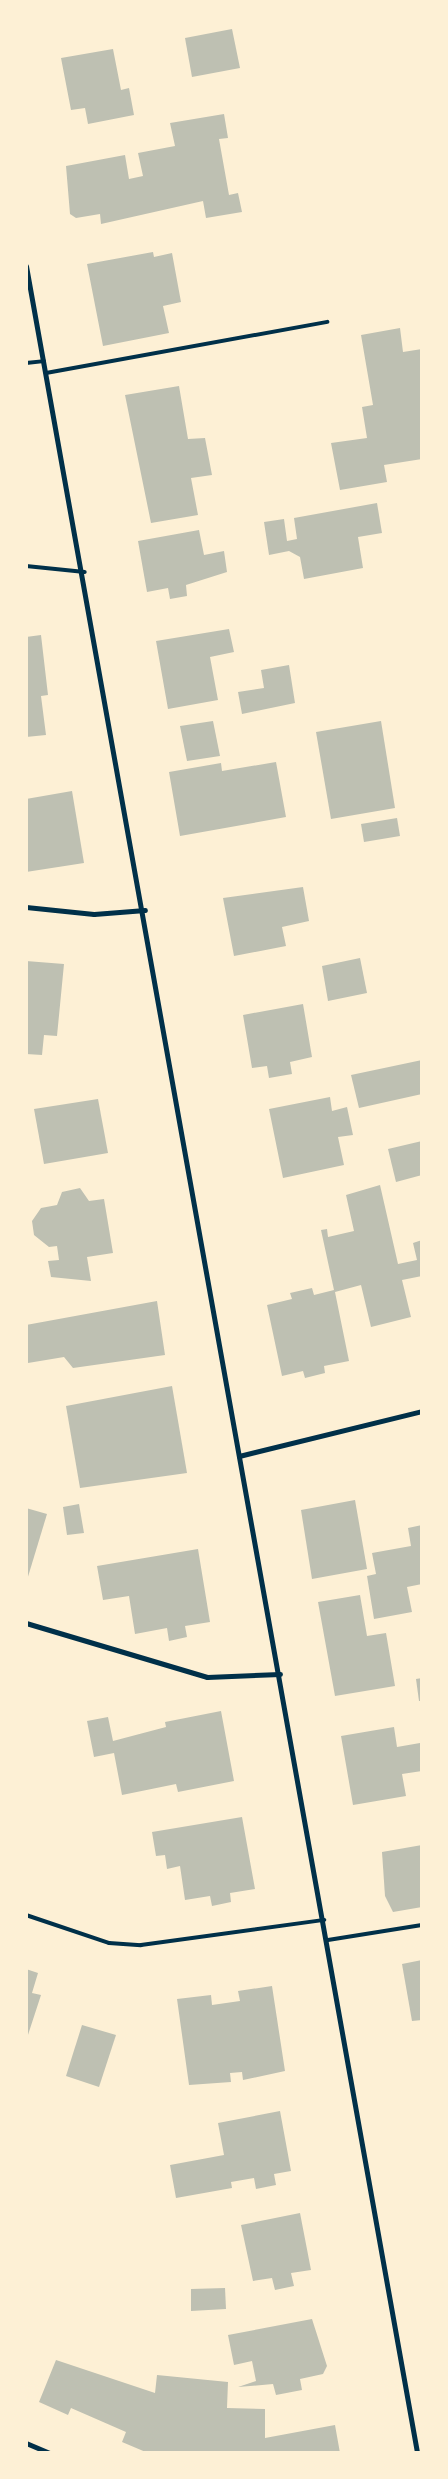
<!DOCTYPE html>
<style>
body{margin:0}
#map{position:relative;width:448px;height:2479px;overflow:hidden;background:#fdf0d5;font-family:"Fira Sans",sans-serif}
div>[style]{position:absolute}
.building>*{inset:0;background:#bec0b2}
.service>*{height:4px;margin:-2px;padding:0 2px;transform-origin:2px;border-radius:2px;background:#003049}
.minor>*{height:5px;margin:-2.5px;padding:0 2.5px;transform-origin:2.5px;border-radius:2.5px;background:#003049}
span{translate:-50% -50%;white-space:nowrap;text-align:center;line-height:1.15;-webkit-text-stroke:4px #fdf0d5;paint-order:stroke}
.frame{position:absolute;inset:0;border:28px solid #fdf0d5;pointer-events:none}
</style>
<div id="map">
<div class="building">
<div style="clip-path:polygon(232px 29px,240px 68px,192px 77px,185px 38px)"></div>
<div style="clip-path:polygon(113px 49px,121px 90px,129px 88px,134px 115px,88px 124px,85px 108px,71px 110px,61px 58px)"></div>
<div style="clip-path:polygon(224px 114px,228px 138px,219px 139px,229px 195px,238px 193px,242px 212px,206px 218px,203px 201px,101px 224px,100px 214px,76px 218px,70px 214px,66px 166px,125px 155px,129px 179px,143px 176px,138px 153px,175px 146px,170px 123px)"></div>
<div style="clip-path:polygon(153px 252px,154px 257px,172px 253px,181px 302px,163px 306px,169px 333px,103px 346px,87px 264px)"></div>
<div style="clip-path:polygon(400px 328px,403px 352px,422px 349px,422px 459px,384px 465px,387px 482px,340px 490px,331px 443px,367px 438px,362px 407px,373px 405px,361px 335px)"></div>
<div style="clip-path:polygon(179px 386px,188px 439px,205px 438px,212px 475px,191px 478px,198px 515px,151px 523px,125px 395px)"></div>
<div style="clip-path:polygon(377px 503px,382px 533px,358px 537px,363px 568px,304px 579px,300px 557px,289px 551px,269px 555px,264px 522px,284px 519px,287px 541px,297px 539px,294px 518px)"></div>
<div style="clip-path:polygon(199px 530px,204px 555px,224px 551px,227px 572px,186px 585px,187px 596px,170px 599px,168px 588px,147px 592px,138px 541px)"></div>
<div style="clip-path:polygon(229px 629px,234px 652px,210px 657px,218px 700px,168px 709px,156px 641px)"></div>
<div style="clip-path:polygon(41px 635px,48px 695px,41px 696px,46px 735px,26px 737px,26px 637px)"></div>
<div style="clip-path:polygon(289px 665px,295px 703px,242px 714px,238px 692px,264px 688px,261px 670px)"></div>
<div style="clip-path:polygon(213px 721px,220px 756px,187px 761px,180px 726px)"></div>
<div style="clip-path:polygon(381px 721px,395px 808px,331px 819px,316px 732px)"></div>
<div style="clip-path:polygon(276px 762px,286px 817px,180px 836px,169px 772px,221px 763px,222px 771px)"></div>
<div style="clip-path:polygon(72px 791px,84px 863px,26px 872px,26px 799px)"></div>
<div style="clip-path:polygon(397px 818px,400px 836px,364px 842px,361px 824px)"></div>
<div style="clip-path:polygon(303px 887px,309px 921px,282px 927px,286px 946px,234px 956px,223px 898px)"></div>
<div style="clip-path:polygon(360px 958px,367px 993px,328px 1001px,322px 966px)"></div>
<div style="clip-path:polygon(26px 961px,64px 964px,57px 1036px,44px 1035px,42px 1055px,26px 1054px)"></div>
<div style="clip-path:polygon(303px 1004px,312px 1057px,290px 1062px,292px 1074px,269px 1078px,267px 1066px,252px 1068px,243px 1015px)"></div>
<div style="clip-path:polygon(422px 1060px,422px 1094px,359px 1108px,351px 1075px)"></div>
<div style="clip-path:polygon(330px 1097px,332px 1111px,347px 1107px,353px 1135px,338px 1137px,344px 1165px,283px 1178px,269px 1109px)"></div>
<div style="clip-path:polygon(98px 1099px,108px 1153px,44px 1164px,34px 1109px)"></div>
<div style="clip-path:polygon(422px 1141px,422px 1175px,396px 1182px,388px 1149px)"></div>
<div style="clip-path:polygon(380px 1185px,398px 1264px,417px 1260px,413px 1243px,422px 1240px,422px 1276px,402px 1280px,411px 1317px,371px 1327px,361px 1285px,335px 1292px,349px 1361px,324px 1366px,325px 1373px,305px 1378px,303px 1371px,282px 1376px,267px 1305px,292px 1299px,290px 1293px,312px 1288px,314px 1295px,334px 1290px,321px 1230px,327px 1229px,328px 1237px,354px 1231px,346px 1195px)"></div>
<div style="clip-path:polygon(80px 1188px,89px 1201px,104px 1199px,113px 1253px,87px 1257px,91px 1281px,51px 1277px,48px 1261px,59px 1260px,57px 1246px,49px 1247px,34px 1235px,32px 1221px,41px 1208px,57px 1205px,62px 1192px)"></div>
<div style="clip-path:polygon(157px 1301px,165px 1355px,73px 1368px,64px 1357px,28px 1363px,26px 1367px,26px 1325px)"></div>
<div style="clip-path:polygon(172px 1386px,187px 1473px,80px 1488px,66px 1406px)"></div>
<div style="clip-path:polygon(355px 1500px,367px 1569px,312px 1579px,301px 1510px)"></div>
<div style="clip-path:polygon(79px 1504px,84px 1533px,67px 1535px,63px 1507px)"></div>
<div style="clip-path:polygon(26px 1508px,47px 1514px,27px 1580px,26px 1580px)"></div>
<div style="clip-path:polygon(422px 1525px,422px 1584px,407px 1587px,412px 1612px,374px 1619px,367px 1576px,376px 1574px,372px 1553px,411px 1546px,408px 1528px)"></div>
<div style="clip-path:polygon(198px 1549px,210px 1622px,185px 1626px,187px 1637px,169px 1641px,167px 1628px,135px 1634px,129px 1596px,103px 1600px,97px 1566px)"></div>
<div style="clip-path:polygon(360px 1595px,367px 1636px,386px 1633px,395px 1686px,335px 1696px,318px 1602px)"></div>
<div style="clip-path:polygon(422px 1678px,422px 1701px,419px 1701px,416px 1679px)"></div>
<div style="clip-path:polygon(221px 1711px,234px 1781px,178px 1792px,176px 1784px,122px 1795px,114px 1753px,94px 1757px,87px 1721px,108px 1717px,113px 1741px,166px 1727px,165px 1722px)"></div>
<div style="clip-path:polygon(394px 1727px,397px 1747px,420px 1743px,422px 1771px,402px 1774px,406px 1796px,353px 1805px,341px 1736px)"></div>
<div style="clip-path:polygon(242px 1817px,255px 1889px,230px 1893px,231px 1902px,212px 1906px,210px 1896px,185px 1900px,180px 1866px,167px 1869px,165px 1855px,156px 1856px,152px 1832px)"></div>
<div style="clip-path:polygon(422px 1845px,422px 1907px,393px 1912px,385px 1896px,382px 1852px)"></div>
<div style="clip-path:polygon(422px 1960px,422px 2020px,412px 2021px,402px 1964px)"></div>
<div style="clip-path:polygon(26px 1969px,38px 1973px,32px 1993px,41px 1995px,27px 2038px)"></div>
<div style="clip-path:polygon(272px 1986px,285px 2071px,243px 2080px,242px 2072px,230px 2073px,231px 2082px,189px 2085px,177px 1999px,211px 1995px,212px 2005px,240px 2001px,238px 1991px)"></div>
<div style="clip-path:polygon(82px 2025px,116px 2035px,99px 2087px,66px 2076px)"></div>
<div style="clip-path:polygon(280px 2111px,291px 2171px,274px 2174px,276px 2185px,256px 2189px,254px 2178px,231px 2182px,232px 2188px,176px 2198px,170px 2165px,224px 2155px,218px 2123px)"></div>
<div style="clip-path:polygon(300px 2213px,311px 2270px,291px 2273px,294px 2286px,275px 2290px,272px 2278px,253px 2281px,241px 2225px)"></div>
<div style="clip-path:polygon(225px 2288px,226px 2309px,191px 2311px,191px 2289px)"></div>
<div style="clip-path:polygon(312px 2319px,327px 2366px,323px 2374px,300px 2379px,302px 2390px,276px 2395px,273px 2384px,238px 2387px,256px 2381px,252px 2361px,234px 2365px,228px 2335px)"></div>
<div style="clip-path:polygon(56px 2360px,155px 2393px,157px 2375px,228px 2382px,227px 2408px,265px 2409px,265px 2438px,335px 2425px,340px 2453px,148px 2453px,122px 2442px,126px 2432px,71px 2408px,68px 2415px,39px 2402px)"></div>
</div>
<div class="service">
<div style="left:26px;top:363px;width:18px;rotate:-6deg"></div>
<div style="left:46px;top:373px;width:286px;rotate:-10.3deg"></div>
<div style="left:26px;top:566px;width:59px;rotate:5.8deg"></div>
<div style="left:26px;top:1915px;width:88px;rotate:18.6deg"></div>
<div style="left:109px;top:1943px;width:32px;rotate:4deg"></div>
<div style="left:141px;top:1945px;width:185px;rotate:-7.8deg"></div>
<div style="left:328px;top:1940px;width:95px;rotate:-9.1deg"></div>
</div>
<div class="minor">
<div style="left:26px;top:266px;width:2222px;rotate:79.86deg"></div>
<div style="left:26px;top:907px;width:68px;rotate:5.9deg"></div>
<div style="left:94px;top:914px;width:51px;rotate:-4.5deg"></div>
<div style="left:239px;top:1456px;width:188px;rotate:-13.8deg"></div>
<div style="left:26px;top:1623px;width:189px;rotate:16.6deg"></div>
<div style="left:207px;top:1677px;width:73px;rotate:-2.4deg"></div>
<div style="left:26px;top:2443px;width:25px;rotate:23deg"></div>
</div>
<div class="frame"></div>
</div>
